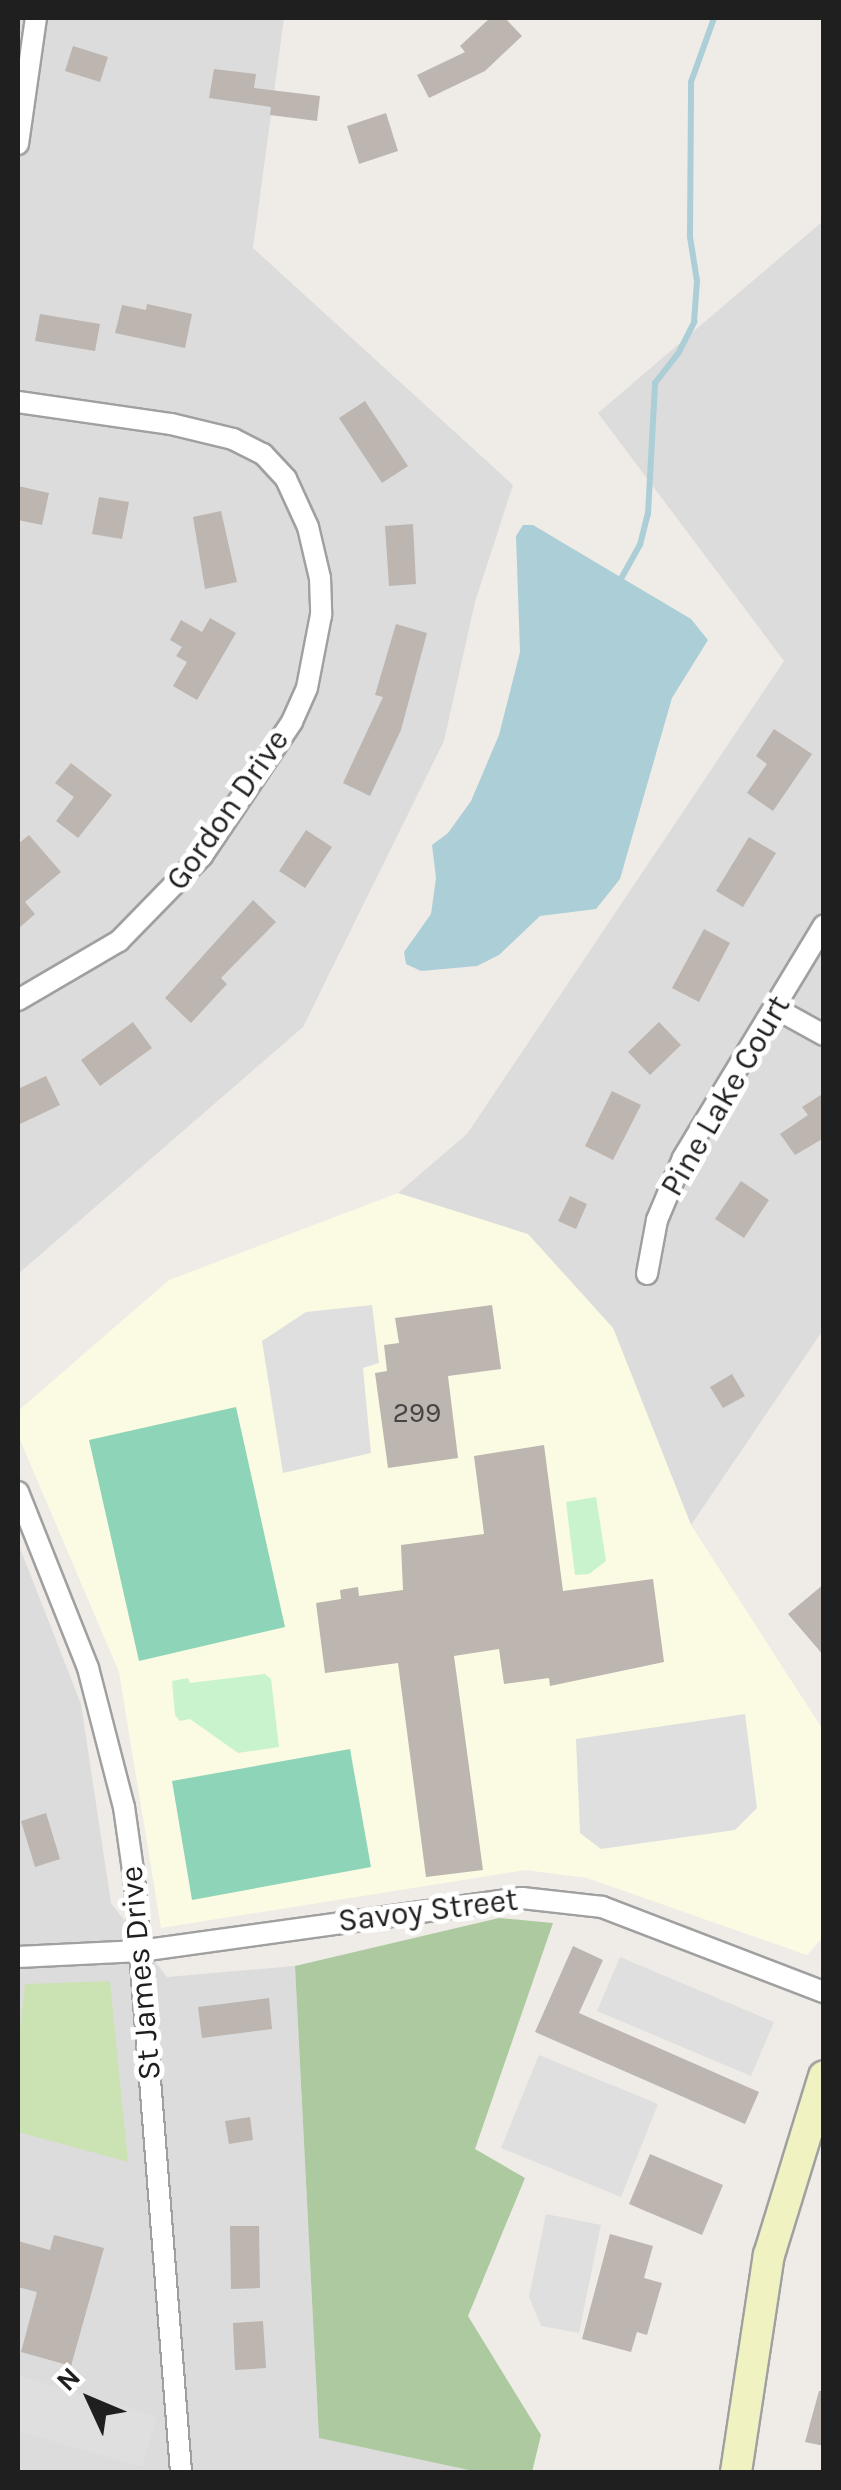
<!DOCTYPE html>
<style>
body{margin:0}
#map{position:relative;width:841px;height:2490px;overflow:hidden;background:#efece7;font-family:Karla,sans-serif}
div>[style]{position:absolute}
.residential>*{inset:0;background:#dddcdc}
.education>*{inset:0;background:#fbfbe3}
.grass>*{inset:0;background:#cbe2b3}
.forest>*{inset:0;background:#adc9a0}
.park>*{inset:0;background:#c9f3cc}
.pitch>*{inset:0;background:#8ed4b8}
.parking>*{inset:0;background:#dfdfdf}
.water>*{inset:0;background:#acced7}
.stream>*{height:6px;margin:-3px;padding:0 3px;transform-origin:3px;border-radius:3px;background:#acced7}
.building>*{inset:0;background:#bcb5b0}
.roads{filter:drop-shadow(2px 0 #a0a0a0) drop-shadow(-2px 0 #a0a0a0) drop-shadow(0 2px #a0a0a0) drop-shadow(0 -2px #a0a0a0)}
.minor>*{height:20px;margin:-10px;padding:0 10px;transform-origin:10px;border-radius:10px;background:#fff}
.secondary>*{height:30px;margin:-15px;padding:0 15px;transform-origin:15px;border-radius:15px;background:#f0f2c1}
span{translate:-50% -50%;white-space:nowrap;text-align:center;line-height:1.15;-webkit-text-stroke:10px #fff;paint-order:stroke}
.number-label{font-size:28px;color:#464443}
.number-label span{-webkit-text-stroke-width:0}
.street-label{font-size:32px;color:#1f1f1f}
.frame{position:absolute;inset:0;border:20px solid #1f1f1f;pointer-events:none}
.north{position:absolute;left:40px;top:2350px;width:100px;height:100px;-webkit-text-stroke:8px #fff;paint-order:stroke;rotate:314deg;font-size:28px;font-weight:700;line-height:40px;text-align:center;color:#1f1f1f}
.north::after{content:'';display:block;margin:auto;width:35px;height:45px;background:#1f1f1f;clip-path:polygon(50% 0,100% 100%,50% 72%,0 100%)}
</style>
<div id="map">
<div class="residential">
<div style="clip-path:polygon(18px 18px,284px 18px,253px 248px,513px 485px,475px 602px,444px 741px,303px 1027px,18px 1274px)"></div>
<div style="clip-path:polygon(823px 221px,823px 1330px,691px 1525px,613px 1328px,398px 1193px,467px 1134px,784px 661px,598px 413px)"></div>
<div style="clip-path:polygon(18px 1543px,81px 1704px,111px 1903px,167px 1977px,295px 1966px,319px 2438px,478px 2472px,18px 2472px)"></div>
</div>
<div class="education">
<div style="clip-path:polygon(398px 1193px,528px 1234px,613px 1328px,691px 1525px,823px 1730px,823px 1937px,807px 1955px,587px 1878px,525px 1870px,161px 1928px,119px 1672px,18px 1435px,18px 1411px,169px 1280px)"></div>
</div>
<div class="grass">
<div style="clip-path:polygon(110px 1981px,128px 2162px,18px 2132px,18px 2045px,25px 1984px)"></div>
</div>
<div class="forest">
<div style="clip-path:polygon(499px 1918px,553px 1923px,475px 2149px,525px 2178px,468px 2316px,541px 2435px,532px 2472px,478px 2472px,319px 2438px,295px 1966px)"></div>
</div>
<div class="park">
<div style="clip-path:polygon(596px 1497px,606px 1561px,589px 1574px,575px 1575px,566px 1502px)"></div>
<div style="clip-path:polygon(265px 1674px,271px 1679px,279px 1747px,238px 1753px,190px 1719px,180px 1721px,175px 1715px,172px 1681px,188px 1678px,190px 1683px)"></div>
</div>
<div class="pitch">
<div style="clip-path:polygon(236px 1407px,285px 1627px,139px 1661px,89px 1440px)"></div>
<div style="clip-path:polygon(350px 1749px,371px 1867px,192px 1900px,172px 1781px)"></div>
</div>
<div class="parking">
<div style="clip-path:polygon(372px 1305px,379px 1363px,363px 1368px,371px 1453px,283px 1473px,262px 1341px,306px 1312px)"></div>
<div style="clip-path:polygon(745px 1714px,757px 1808px,735px 1830px,601px 1849px,580px 1833px,576px 1739px)"></div>
<div style="clip-path:polygon(620px 1957px,774px 2022px,751px 2076px,597px 2011px)"></div>
<div style="clip-path:polygon(539px 2055px,658px 2104px,621px 2197px,501px 2148px)"></div>
<div style="clip-path:polygon(546px 2214px,601px 2225px,579px 2333px,541px 2326px,529px 2297px)"></div>
<div style="clip-path:polygon(19px 2376px,157px 2416px,142px 2467px,18px 2431px)"></div>
</div>
<div class="water">
<div style="clip-path:polygon(523px 525px,533px 525px,691px 619px,708px 640px,672px 698px,620px 879px,596px 909px,540px 916px,499px 955px,477px 966px,421px 971px,406px 964px,404px 952px,431px 914px,436px 878px,432px 845px,448px 833px,471px 801px,499px 735px,520px 652px,516px 536px)"></div>
</div>
<div class="stream">
<div style="left:622px;top:577px;width:37px;rotate:-61deg"></div>
<div style="left:640px;top:545px;width:32px;rotate:-76deg"></div>
<div style="left:648px;top:514px;width:131px;rotate:-86.9deg"></div>
<div style="left:655px;top:383px;width:39px;rotate:-52deg"></div>
<div style="left:679px;top:352px;width:34px;rotate:-63deg"></div>
<div style="left:694px;top:322px;width:41px;rotate:-85.8deg"></div>
<div style="left:697px;top:281px;width:45px;rotate:-99deg"></div>
<div style="left:690px;top:237px;width:155px;rotate:-89.6deg"></div>
<div style="left:691px;top:82px;width:68px;rotate:-70.2deg"></div>
</div>
<div class="building">
<div style="clip-path:polygon(490px 18px,505px 18px,522px 36px,485px 71px,429px 98px,417px 75px,465px 52px,460px 46px)"></div>
<div style="clip-path:polygon(73px 46px,108px 57px,100px 82px,65px 71px)"></div>
<div style="clip-path:polygon(214px 69px,256px 74px,254px 88px,320px 96px,317px 121px,270px 115px,271px 107px,209px 98px)"></div>
<div style="clip-path:polygon(386px 113px,398px 151px,359px 164px,347px 126px)"></div>
<div style="clip-path:polygon(147px 304px,192px 314px,185px 348px,115px 333px,122px 305px,146px 310px)"></div>
<div style="clip-path:polygon(40px 314px,100px 324px,95px 351px,35px 341px)"></div>
<div style="clip-path:polygon(365px 401px,408px 466px,382px 483px,339px 418px)"></div>
<div style="clip-path:polygon(18px 486px,49px 493px,42px 525px,18px 520px)"></div>
<div style="clip-path:polygon(99px 497px,129px 502px,122px 539px,92px 534px)"></div>
<div style="clip-path:polygon(221px 511px,237px 582px,205px 589px,193px 517px)"></div>
<div style="clip-path:polygon(413px 524px,416px 584px,389px 586px,385px 526px)"></div>
<div style="clip-path:polygon(210px 618px,236px 633px,197px 700px,173px 686px,187px 662px,176px 656px,182px 647px,170px 640px,181px 620px,202px 632px)"></div>
<div style="clip-path:polygon(396px 624px,427px 633px,401px 730px,370px 796px,343px 783px,383px 697px,375px 695px)"></div>
<div style="clip-path:polygon(774px 729px,812px 754px,773px 811px,747px 793px,767px 764px,756px 756px)"></div>
<div style="clip-path:polygon(71px 763px,112px 795px,78px 838px,56px 821px,74px 797px,55px 783px)"></div>
<div style="clip-path:polygon(306px 830px,332px 847px,305px 888px,279px 871px)"></div>
<div style="clip-path:polygon(29px 835px,61px 872px,25px 902px,35px 914px,18px 929px,18px 844px)"></div>
<div style="clip-path:polygon(749px 837px,776px 853px,743px 907px,716px 891px)"></div>
<div style="clip-path:polygon(253px 900px,276px 922px,221px 978px,227px 984px,191px 1023px,165px 998px)"></div>
<div style="clip-path:polygon(704px 929px,730px 943px,699px 1002px,672px 988px)"></div>
<div style="clip-path:polygon(133px 1022px,152px 1048px,100px 1086px,81px 1060px)"></div>
<div style="clip-path:polygon(659px 1022px,681px 1045px,650px 1075px,628px 1052px)"></div>
<div style="clip-path:polygon(46px 1076px,60px 1105px,18px 1125px,18px 1089px)"></div>
<div style="clip-path:polygon(612px 1091px,641px 1105px,613px 1160px,585px 1146px)"></div>
<div style="clip-path:polygon(824px 1093px,824px 1138px,795px 1155px,780px 1134px,808px 1115px,802px 1107px)"></div>
<div style="clip-path:polygon(741px 1181px,769px 1200px,744px 1238px,715px 1219px)"></div>
<div style="clip-path:polygon(570px 1196px,587px 1204px,576px 1229px,558px 1221px)"></div>
<div style="clip-path:polygon(492px 1305px,501px 1369px,448px 1376px,458px 1458px,388px 1468px,375px 1373px,387px 1371px,384px 1345px,399px 1343px,395px 1318px)"></div>
<div style="clip-path:polygon(732px 1374px,745px 1396px,723px 1408px,710px 1387px)"></div>
<div style="clip-path:polygon(544px 1445px,563px 1591px,653px 1579px,664px 1662px,550px 1686px,549px 1678px,504px 1684px,499px 1649px,454px 1656px,483px 1870px,426px 1877px,398px 1663px,325px 1673px,316px 1603px,341px 1599px,340px 1590px,358px 1587px,359px 1596px,403px 1590px,401px 1545px,484px 1534px,474px 1456px)"></div>
<div style="clip-path:polygon(824px 1584px,824px 1656px,788px 1614px)"></div>
<div style="clip-path:polygon(46px 1813px,60px 1859px,35px 1867px,21px 1821px)"></div>
<div style="clip-path:polygon(573px 1946px,603px 1960px,579px 2013px,759px 2092px,745px 2124px,535px 2032px)"></div>
<div style="clip-path:polygon(269px 1998px,272px 2029px,202px 2038px,198px 2007px)"></div>
<div style="clip-path:polygon(250px 2117px,253px 2140px,229px 2144px,225px 2121px)"></div>
<div style="clip-path:polygon(650px 2154px,723px 2185px,702px 2235px,629px 2204px)"></div>
<div style="clip-path:polygon(230px 2226px,259px 2226px,260px 2288px,231px 2289px)"></div>
<div style="clip-path:polygon(610px 2234px,653px 2246px,644px 2278px,662px 2283px,647px 2335px,637px 2332px,631px 2352px,582px 2339px)"></div>
<div style="clip-path:polygon(54px 2235px,104px 2248px,71px 2366px,21px 2352px,37px 2292px,18px 2287px,18px 2241px,50px 2250px)"></div>
<div style="clip-path:polygon(263px 2321px,266px 2368px,235px 2370px,233px 2323px)"></div>
<div style="clip-path:polygon(819px 2391px,824px 2391px,824px 2446px,805px 2442px)"></div>
</div>
<div class="roads">
<div class="minor">
<div style="left:18px;top:144px;width:127px;rotate:-81.9deg"></div>
<div style="left:18px;top:402px;width:155px;rotate:8.2deg"></div>
<div style="left:171px;top:424px;width:64px;rotate:13.6deg"></div>
<div style="left:233px;top:439px;width:34px;rotate:27deg"></div>
<div style="left:263px;top:454px;width:34px;rotate:47deg"></div>
<div style="left:286px;top:479px;width:53px;rotate:65.4deg"></div>
<div style="left:308px;top:527px;width:52px;rotate:76.8deg"></div>
<div style="left:320px;top:578px;width:37px;rotate:88deg"></div>
<div style="left:321px;top:615px;width:74px;rotate:100.9deg"></div>
<div style="left:307px;top:688px;width:37px;rotate:114deg"></div>
<div style="left:292px;top:722px;width:161px;rotate:123.9deg"></div>
<div style="left:202px;top:856px;width:119px;rotate:134.3deg"></div>
<div style="left:119px;top:941px;width:117px;rotate:149.7deg"></div>
<div style="left:775px;top:1008px;width:56px;rotate:28.9deg"></div>
<div style="left:647px;top:1274px;width:55px;rotate:-79.5deg"></div>
<div style="left:657px;top:1220px;width:67px;rotate:-67.2deg"></div>
<div style="left:683px;top:1158px;width:272px;rotate:-58.8deg"></div>
<div style="left:18px;top:1492px;width:189px;rotate:68.3deg"></div>
<div style="left:88px;top:1668px;width:144px;rotate:75.5deg"></div>
<div style="left:124px;top:1807px;width:71px;rotate:81.9deg"></div>
<div style="left:134px;top:1877px;width:597px;rotate:85.48deg"></div>
<div style="left:18px;top:1957px;width:122px;rotate:-2.8deg"></div>
<div style="left:140px;top:1951px;width:386px;rotate:-7.9deg"></div>
<div style="left:522px;top:1898px;width:81px;rotate:6.4deg"></div>
<div style="left:602px;top:1907px;width:238px;rotate:21deg"></div>
</div>
<div class="secondary">
<div style="left:736px;top:2472px;width:219px;rotate:-81.4deg"></div>
<div style="left:769px;top:2255px;width:187px;rotate:-72.9deg"></div>
</div>
</div>
<div class="number-label">
<span style="left:417px;top:1413px">299</span>
</div>
<div class="street-label">
<span style="left:228px;top:810px;rotate:-55deg">Gordon Drive</span>
<span style="left:726px;top:1096px;rotate:-60deg">Pine Lake Court</span>
<span style="left:428px;top:1911px;rotate:-7deg">Savoy Street</span>
<span style="left:141px;top:1973px;rotate:-95deg">St James Drive</span>
</div>
<div class="frame"></div>
<div class="north">N</div>
</div>
